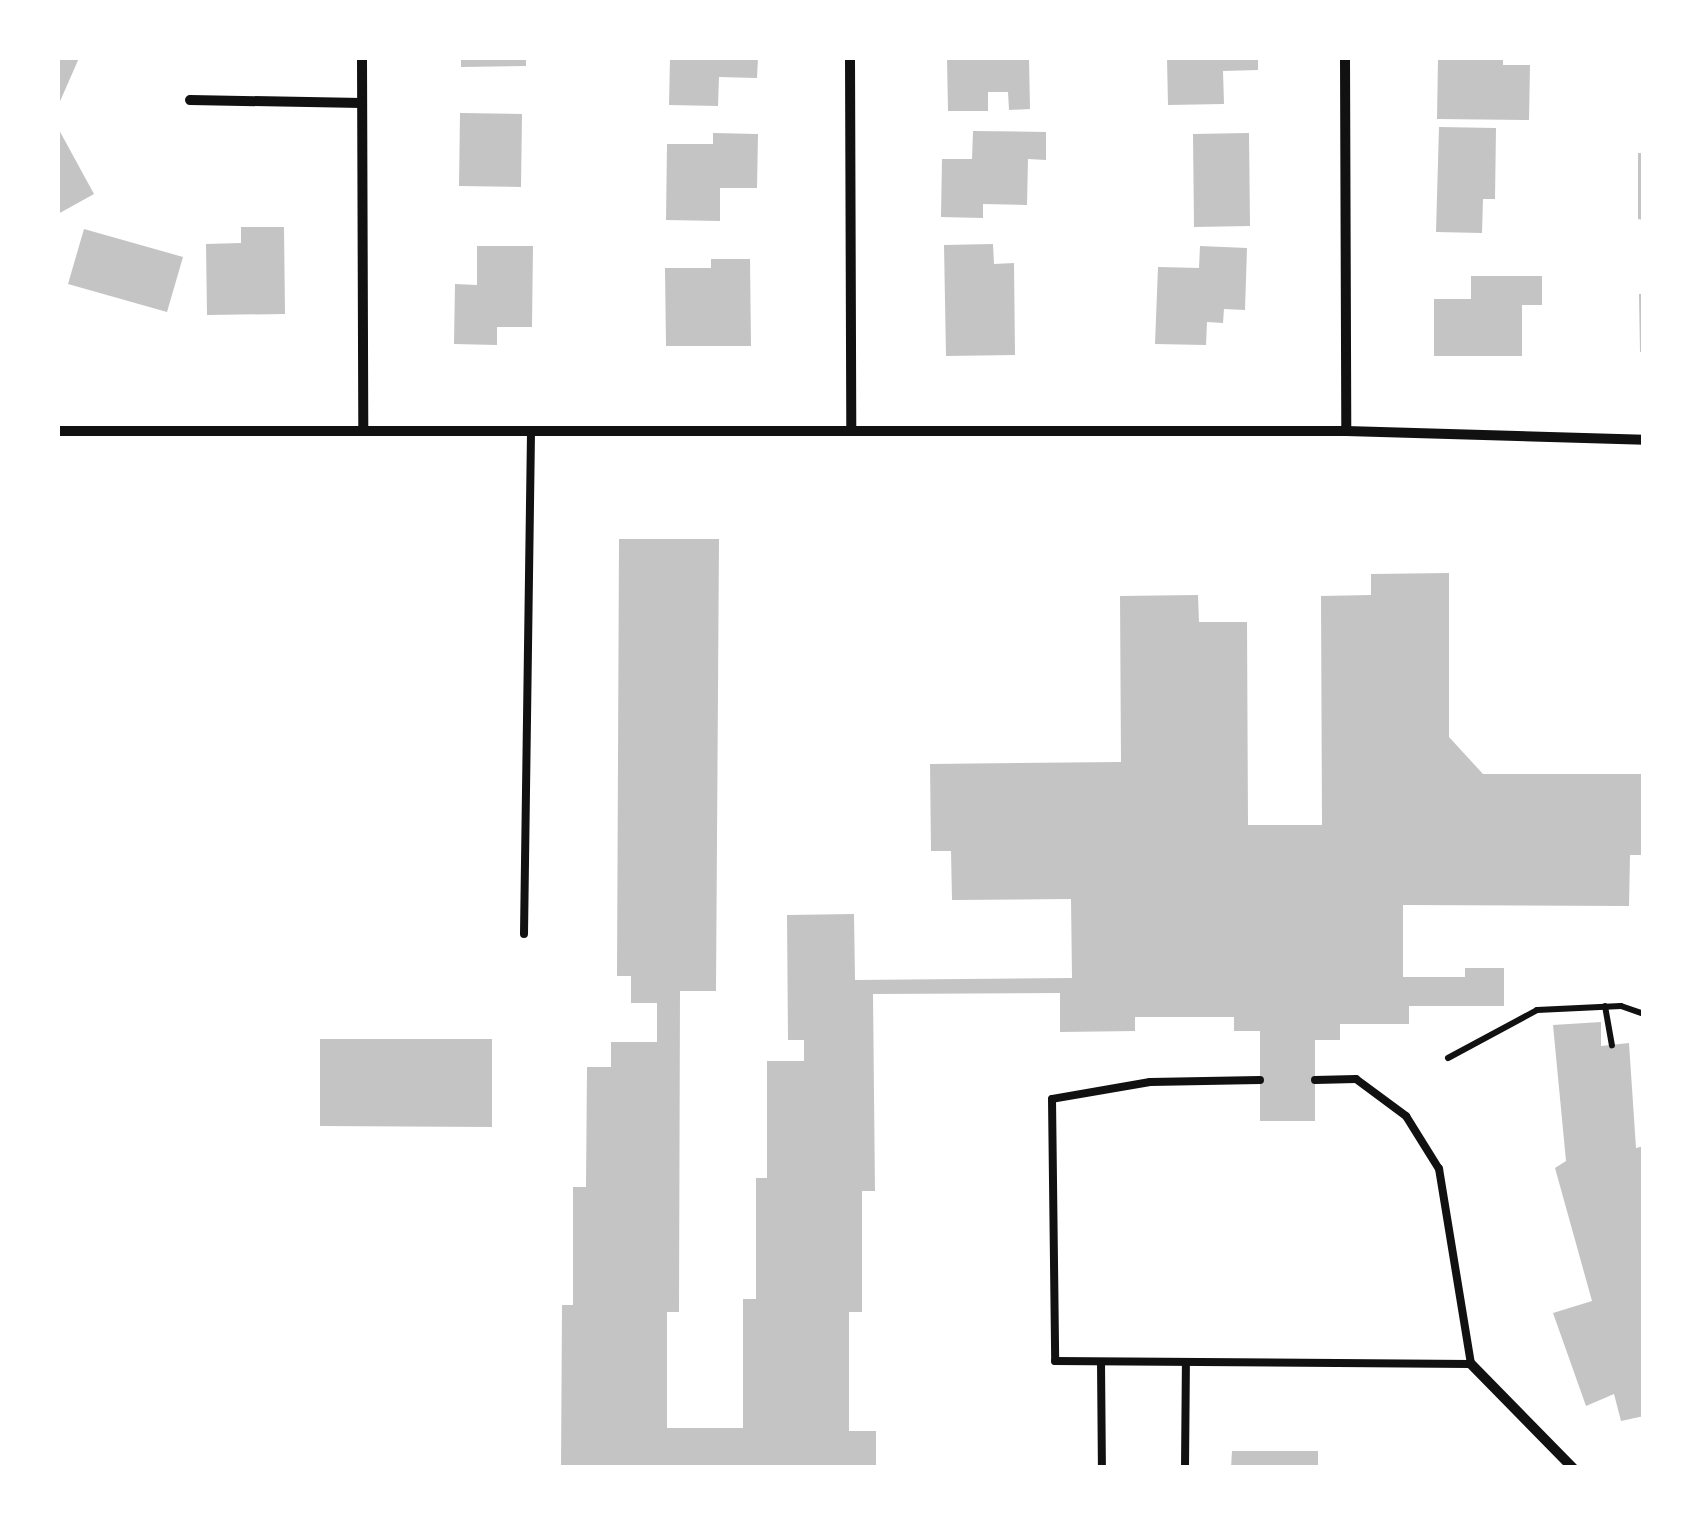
<!DOCTYPE html>
<style>
body{margin:0}
#map{position:relative;width:1701px;height:1525px;overflow:hidden;background:#fff;font-family:"Roboto Condensed",sans-serif}
div>[style]{position:absolute}
.building>*{inset:0;background:#c4c4c4}
.path>*{height:6px;margin:-3px;padding:0 3px;transform-origin:3px;border-radius:3px;background:#111}
.service>*{height:8px;margin:-4px;padding:0 4px;transform-origin:4px;border-radius:4px;background:#111}
.minor>*{height:10px;margin:-5px;padding:0 5px;transform-origin:5px;border-radius:5px;background:#111}
span{translate:-50% -50%;white-space:nowrap;text-align:center;line-height:1.15;-webkit-text-stroke:8px #fff;paint-order:stroke}
.frame{position:absolute;inset:0;border:60px solid #fff;pointer-events:none}
</style>
<div id="map">
<div class="building">
<div style="clip-path:polygon(58px 58px,79px 58px,58px 106px)"></div>
<div style="clip-path:polygon(461px 58px,526px 58px,526px 66px,461px 67px)"></div>
<div style="clip-path:polygon(670px 58px,758px 58px,757px 78px,719px 77px,718px 106px,669px 105px)"></div>
<div style="clip-path:polygon(947px 58px,1029px 58px,1030px 109px,1009px 110px,1008px 92px,988px 92px,988px 111px,948px 111px)"></div>
<div style="clip-path:polygon(1167px 58px,1258px 58px,1258px 70px,1223px 71px,1224px 104px,1168px 105px)"></div>
<div style="clip-path:polygon(1438px 58px,1503px 58px,1503px 65px,1530px 65px,1529px 120px,1437px 119px)"></div>
<div style="clip-path:polygon(460px 113px,522px 114px,521px 187px,459px 186px)"></div>
<div style="clip-path:polygon(1439px 127px,1496px 128px,1495px 199px,1483px 199px,1482px 233px,1436px 232px)"></div>
<div style="clip-path:polygon(58px 128px,94px 194px,58px 214px)"></div>
<div style="clip-path:polygon(973px 131px,1046px 132px,1046px 160px,1028px 159px,1027px 205px,983px 204px,983px 218px,941px 217px,942px 159px,972px 159px)"></div>
<div style="clip-path:polygon(713px 133px,758px 134px,757px 188px,720px 188px,720px 221px,666px 220px,667px 144px,713px 144px)"></div>
<div style="clip-path:polygon(1249px 133px,1250px 226px,1194px 227px,1193px 134px)"></div>
<div style="clip-path:polygon(1638px 153px,1644px 153px,1644px 220px,1638px 219px)"></div>
<div style="clip-path:polygon(241px 227px,284px 227px,285px 314px,207px 315px,206px 244px,241px 243px)"></div>
<div style="clip-path:polygon(84px 229px,183px 257px,167px 312px,68px 284px)"></div>
<div style="clip-path:polygon(993px 244px,994px 264px,1014px 263px,1015px 355px,946px 356px,944px 245px)"></div>
<div style="clip-path:polygon(477px 246px,533px 246px,532px 327px,497px 327px,497px 345px,454px 344px,455px 284px,477px 285px)"></div>
<div style="clip-path:polygon(1200px 246px,1247px 248px,1245px 310px,1224px 309px,1223px 323px,1207px 322px,1206px 345px,1155px 344px,1158px 267px,1199px 268px)"></div>
<div style="clip-path:polygon(711px 259px,750px 259px,751px 346px,666px 346px,665px 268px,711px 268px)"></div>
<div style="clip-path:polygon(1471px 276px,1542px 276px,1542px 305px,1522px 305px,1522px 356px,1434px 356px,1434px 299px,1471px 299px)"></div>
<div style="clip-path:polygon(1639px 294px,1644px 294px,1644px 352px,1640px 352px)"></div>
<div style="clip-path:polygon(619px 539px,719px 539px,716px 991px,680px 991px,679px 1312px,667px 1312px,667px 1428px,743px 1428px,743px 1299px,756px 1299px,756px 1178px,767px 1178px,767px 1061px,804px 1061px,804px 1040px,788px 1040px,787px 915px,854px 914px,855px 980px,1072px 978px,1071px 899px,952px 900px,951px 851px,931px 851px,930px 764px,1121px 762px,1120px 596px,1198px 595px,1199px 622px,1247px 622px,1248px 825px,1322px 825px,1321px 596px,1371px 595px,1371px 574px,1449px 573px,1449px 737px,1483px 774px,1644px 774px,1644px 855px,1630px 855px,1629px 906px,1403px 905px,1403px 977px,1465px 977px,1465px 968px,1504px 968px,1504px 1006px,1409px 1006px,1409px 1024px,1340px 1024px,1340px 1040px,1315px 1040px,1315px 1121px,1260px 1121px,1260px 1031px,1234px 1031px,1234px 1017px,1135px 1017px,1135px 1031px,1060px 1032px,1060px 993px,873px 994px,875px 1191px,862px 1191px,862px 1312px,849px 1312px,849px 1431px,876px 1431px,876px 1468px,561px 1468px,562px 1305px,573px 1305px,573px 1187px,586px 1187px,587px 1067px,611px 1067px,611px 1042px,657px 1042px,657px 1003px,631px 1003px,631px 976px,617px 976px)"></div>
<div style="clip-path:polygon(1601px 1022px,1601px 1046px,1629px 1043px,1636px 1148px,1644px 1146px,1644px 1416px,1621px 1421px,1614px 1394px,1586px 1406px,1553px 1313px,1592px 1301px,1555px 1168px,1566px 1161px,1553px 1025px)"></div>
<div style="clip-path:polygon(320px 1039px,492px 1039px,492px 1127px,320px 1126px)"></div>
<div style="clip-path:polygon(1232px 1451px,1318px 1451px,1318px 1468px,1231px 1468px)"></div>
</div>
<div class="path">
<div style="left:1605px;top:1006px;width:40px;rotate:80deg"></div>
<div style="left:1448px;top:1058px;width:101px;rotate:-28.3deg"></div>
<div style="left:1537px;top:1010px;width:84px;rotate:-2.7deg"></div>
<div style="left:1621px;top:1006px;width:24px;rotate:19deg"></div>
</div>
<div class="service">
<div style="left:524px;top:934px;width:504px;rotate:-89.2deg"></div>
<div style="left:1260px;top:1080px;width:110px;rotate:179deg"></div>
<div style="left:1150px;top:1082px;width:99px;rotate:170.2deg"></div>
<div style="left:1052px;top:1099px;width:262px;rotate:89.3deg"></div>
<div style="left:1055px;top:1361px;width:416px;rotate:0.4deg"></div>
<div style="left:1471px;top:1364px;width:198px;rotate:-99.3deg"></div>
<div style="left:1439px;top:1169px;width:62px;rotate:-121.9deg"></div>
<div style="left:1406px;top:1116px;width:62px;rotate:-143.5deg"></div>
<div style="left:1356px;top:1079px;width:41px;rotate:178.6deg"></div>
<div style="left:1101px;top:1362px;width:106px;rotate:89.5deg"></div>
<div style="left:1185px;top:1468px;width:105px;rotate:-89.5deg"></div>
</div>
<div class="minor">
<div style="left:362px;top:58px;width:371px;rotate:89.8deg"></div>
<div style="left:850px;top:58px;width:373px;rotate:89.8deg"></div>
<div style="left:1345px;top:58px;width:373px;rotate:89.8deg"></div>
<div style="left:190px;top:100px;width:172px;rotate:1deg"></div>
<div style="left:58px;top:431px;width:1288px"></div>
<div style="left:1346px;top:431px;width:298px;rotate:1.7deg"></div>
<div style="left:1471px;top:1364px;width:146px;rotate:45.6deg"></div>
</div>
<div class="frame"></div>
</div>
